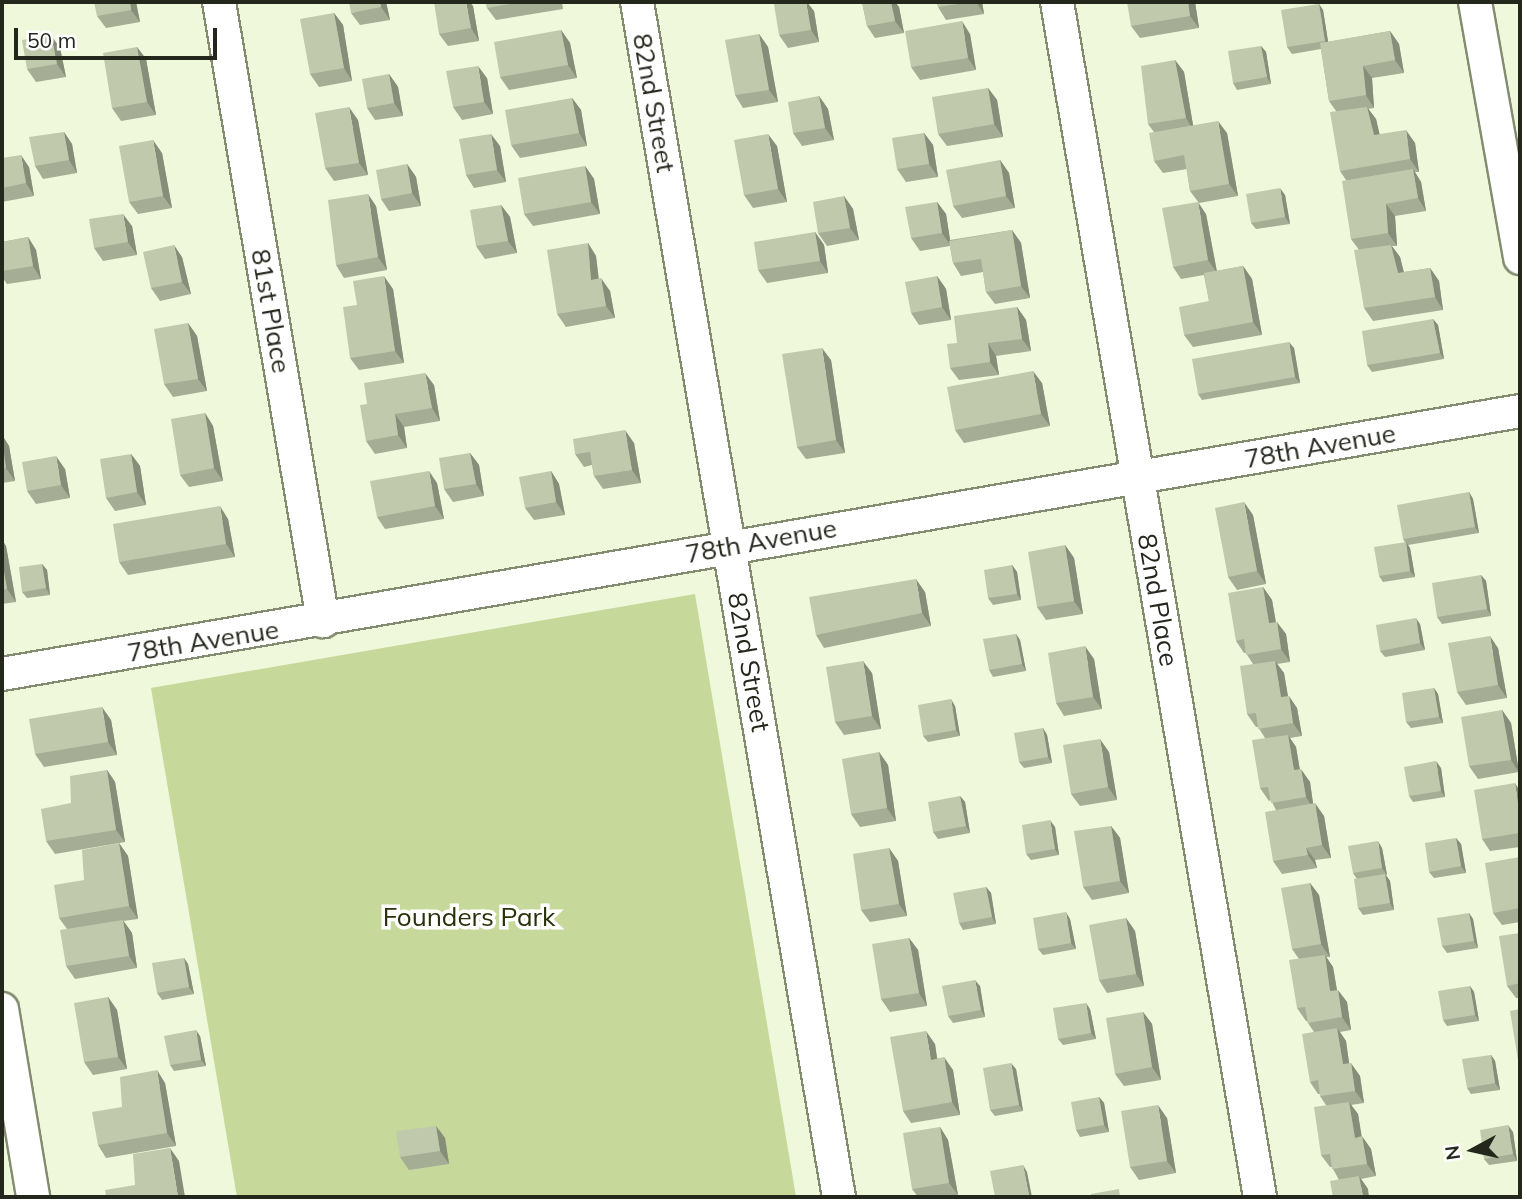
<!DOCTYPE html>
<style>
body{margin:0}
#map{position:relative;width:1522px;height:1199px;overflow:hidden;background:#eff8da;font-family:Mulish,sans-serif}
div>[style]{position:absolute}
.green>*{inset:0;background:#c6d89a}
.roads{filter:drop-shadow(2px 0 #838c70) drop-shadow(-2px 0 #838c70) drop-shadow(0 2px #838c70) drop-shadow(0 -2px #838c70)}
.minor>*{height:32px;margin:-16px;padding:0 16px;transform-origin:16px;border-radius:16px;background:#fff}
.wall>*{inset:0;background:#a5ad94}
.shaded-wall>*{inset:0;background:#868d78}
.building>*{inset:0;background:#c0c9ac}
span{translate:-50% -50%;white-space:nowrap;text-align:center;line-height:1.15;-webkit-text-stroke:7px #fff;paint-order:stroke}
.street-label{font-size:26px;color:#23271c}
.park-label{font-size:26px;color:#283109}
.frame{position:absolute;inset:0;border:4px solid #23271c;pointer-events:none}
.north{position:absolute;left:1438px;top:1115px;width:70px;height:70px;-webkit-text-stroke:5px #fff;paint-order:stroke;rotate:262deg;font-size:19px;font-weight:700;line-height:28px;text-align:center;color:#23271c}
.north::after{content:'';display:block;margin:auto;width:24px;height:32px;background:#23271c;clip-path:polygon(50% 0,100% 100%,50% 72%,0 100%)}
.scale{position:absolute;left:14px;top:28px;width:203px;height:32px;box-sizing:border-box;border:4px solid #23271c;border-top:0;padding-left:9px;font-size:21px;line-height:24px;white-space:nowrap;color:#23271c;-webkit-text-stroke:5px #fff;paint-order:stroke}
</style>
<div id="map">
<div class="green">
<div style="clip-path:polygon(695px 594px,796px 1197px,237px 1197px,151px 688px)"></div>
</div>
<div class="roads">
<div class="minor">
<div style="left:219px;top:2px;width:628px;rotate:80.46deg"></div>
<div style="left:637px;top:2px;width:1212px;rotate:80.41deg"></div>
<div style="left:1057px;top:2px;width:1212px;rotate:80.36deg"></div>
<div style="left:1475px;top:2px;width:260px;rotate:80deg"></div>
<div style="left:2px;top:674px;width:1541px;rotate:-9.83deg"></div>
<div style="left:2px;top:1009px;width:191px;rotate:80.6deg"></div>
</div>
</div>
<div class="wall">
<div style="clip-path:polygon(136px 2px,140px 22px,106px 28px,97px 16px)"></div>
<div style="clip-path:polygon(386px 2px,390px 20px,360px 25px,351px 13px)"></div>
<div style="clip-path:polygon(486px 2px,562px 2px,563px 9px,496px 20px,487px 8px)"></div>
<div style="clip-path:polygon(862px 2px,895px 2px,899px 7px,904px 33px,875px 38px,867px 26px)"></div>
<div style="clip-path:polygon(937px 2px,982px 2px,984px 14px,946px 20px,938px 7px)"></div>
<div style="clip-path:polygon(1195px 2px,1199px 28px,1140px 38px,1131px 26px)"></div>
<div style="clip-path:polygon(1319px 4px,1323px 10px,1328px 42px,1390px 31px,1399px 44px,1404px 73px,1372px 78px,1374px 108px,1368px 109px,1376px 119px,1379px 134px,1415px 143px,1419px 172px,1415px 172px,1421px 182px,1426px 211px,1395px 216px,1397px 246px,1392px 246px,1400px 257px,1404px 272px,1430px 268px,1439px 281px,1443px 310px,1373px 321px,1364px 308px,1359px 250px,1351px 239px,1346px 180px,1340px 171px,1336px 111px,1329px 101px,1321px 49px,1292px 54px,1287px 47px)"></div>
<div style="clip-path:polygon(473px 6px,479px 41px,448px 46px,439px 34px)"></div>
<div style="clip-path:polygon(814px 11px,819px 42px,788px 48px,779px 35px)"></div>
<div style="clip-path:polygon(334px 13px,343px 25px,352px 81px,319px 87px,310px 74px)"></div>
<div style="clip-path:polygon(561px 30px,570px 43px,577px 78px,509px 90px,500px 77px)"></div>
<div style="clip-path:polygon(759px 34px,768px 47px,778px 102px,743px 108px,735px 95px)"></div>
<div style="clip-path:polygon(970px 34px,976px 70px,920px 80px,911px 67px)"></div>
<div style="clip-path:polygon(1261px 46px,1266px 52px,1271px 84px,1237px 90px,1233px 83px)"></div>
<div style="clip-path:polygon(137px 47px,146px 59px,156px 115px,121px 121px,112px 108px)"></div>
<div style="clip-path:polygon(60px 48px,66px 77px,36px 82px,27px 69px)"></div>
<div style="clip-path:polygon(1175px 60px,1184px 72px,1193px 125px,1227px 133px,1238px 196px,1199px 203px,1190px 191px,1187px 169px,1163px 173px,1154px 161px,1154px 132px,1148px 124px)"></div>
<div style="clip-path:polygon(389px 74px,398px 87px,403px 116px,375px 120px,367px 108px)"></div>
<div style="clip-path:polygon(487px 78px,493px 114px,462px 120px,453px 107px)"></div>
<div style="clip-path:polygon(988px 88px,997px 100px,1003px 137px,947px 146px,938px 134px)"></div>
<div style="clip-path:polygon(819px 96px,828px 109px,834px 140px,802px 146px,793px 133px)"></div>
<div style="clip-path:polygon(572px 98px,581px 110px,587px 146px,520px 158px,511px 145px)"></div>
<div style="clip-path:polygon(358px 120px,368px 175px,334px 181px,325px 168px)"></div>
<div style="clip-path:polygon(64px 132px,72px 144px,77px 173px,43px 179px,35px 166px)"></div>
<div style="clip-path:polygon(924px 133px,933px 145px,938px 177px,906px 182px,897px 169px)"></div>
<div style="clip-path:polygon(500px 146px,506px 182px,474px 188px,466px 175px)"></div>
<div style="clip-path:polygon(777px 146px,787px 202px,753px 208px,744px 195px)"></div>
<div style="clip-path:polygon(162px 153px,172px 208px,138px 214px,129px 202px)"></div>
<div style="clip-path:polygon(2px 158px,29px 167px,34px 196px,2px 202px)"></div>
<div style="clip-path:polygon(1000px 160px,1009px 173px,1015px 208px,962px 218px,953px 206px)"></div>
<div style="clip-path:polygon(407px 164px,416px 177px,421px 206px,389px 211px,381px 199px)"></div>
<div style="clip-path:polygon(585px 166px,594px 179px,600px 214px,533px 226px,524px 214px)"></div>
<div style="clip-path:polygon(1285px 195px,1290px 224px,1256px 229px,1251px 223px)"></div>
<div style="clip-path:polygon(844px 196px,853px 209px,859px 240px,827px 246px,818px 233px)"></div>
<div style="clip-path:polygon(937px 202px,946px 214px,950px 240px,1012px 230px,1021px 243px,1030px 298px,995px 304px,986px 292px,983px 272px,961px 276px,953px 263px,950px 246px,920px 251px,911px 238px)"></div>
<div style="clip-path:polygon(501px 205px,510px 217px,517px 253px,485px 259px,476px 246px)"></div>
<div style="clip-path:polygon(376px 206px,387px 270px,344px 278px,336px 265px)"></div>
<div style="clip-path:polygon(1206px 214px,1217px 271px,1243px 266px,1252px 279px,1262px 335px,1193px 347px,1184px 335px,1209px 301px,1204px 275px,1181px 279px,1173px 267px)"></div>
<div style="clip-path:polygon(132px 226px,137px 255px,103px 261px,94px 248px)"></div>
<div style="clip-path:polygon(815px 232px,824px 245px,828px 273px,767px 283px,758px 270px)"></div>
<div style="clip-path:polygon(28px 237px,36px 250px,41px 279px,7px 284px,2px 277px,2px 242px)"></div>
<div style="clip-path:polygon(588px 243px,596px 256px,599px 279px,610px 291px,615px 318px,566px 327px,557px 314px)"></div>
<div style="clip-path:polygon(182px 257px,191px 294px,160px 301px,151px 288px)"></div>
<div style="clip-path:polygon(937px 276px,946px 289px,951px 320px,919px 325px,911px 313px)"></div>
<div style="clip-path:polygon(393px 289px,404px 363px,359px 370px,350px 358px,357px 305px)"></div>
<div style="clip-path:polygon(1017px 307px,1026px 320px,1031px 351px,996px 356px,999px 375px,959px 380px,950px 368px,957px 343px)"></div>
<div style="clip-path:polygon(1433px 319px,1438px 325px,1444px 359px,1372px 372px,1367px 365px)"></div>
<div style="clip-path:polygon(188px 323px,197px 336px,207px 391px,173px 397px,164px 384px)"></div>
<div style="clip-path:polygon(1294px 348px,1300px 383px,1202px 400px,1198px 394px)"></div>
<div style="clip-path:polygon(831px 360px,845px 453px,806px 459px,797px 447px)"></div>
<div style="clip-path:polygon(1042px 383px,1050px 426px,964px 443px,955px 430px)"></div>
<div style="clip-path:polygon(434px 385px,440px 421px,404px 427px,407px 448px,375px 454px,366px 441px,367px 404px)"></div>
<div style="clip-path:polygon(205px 413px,213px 426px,223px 481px,189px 487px,180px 475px)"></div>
<div style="clip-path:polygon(2px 435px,9px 446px,15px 481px,2px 483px)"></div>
<div style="clip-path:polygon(634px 443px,641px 483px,603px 489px,594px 476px,592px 465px,584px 467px,575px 454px)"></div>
<div style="clip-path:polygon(470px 453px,479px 465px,484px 496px,453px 502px,444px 489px)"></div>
<div style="clip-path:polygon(131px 454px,140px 466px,146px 505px,115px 511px,106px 498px)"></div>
<div style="clip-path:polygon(65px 469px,70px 498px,36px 504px,27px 491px)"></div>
<div style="clip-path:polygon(551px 471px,559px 484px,565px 515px,534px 520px,525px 508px)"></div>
<div style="clip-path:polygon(437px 483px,444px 519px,385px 529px,377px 517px)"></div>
<div style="clip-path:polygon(1469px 492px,1473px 499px,1479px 533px,1408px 545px,1410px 548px,1415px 577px,1383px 582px,1379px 576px,1405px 542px,1403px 539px)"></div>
<div style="clip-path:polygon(1253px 515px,1266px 584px,1237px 590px,1228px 577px)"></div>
<div style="clip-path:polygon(228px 519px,235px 557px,128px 575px,119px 562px)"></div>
<div style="clip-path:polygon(2px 540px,6px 546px,16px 602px,2px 604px)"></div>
<div style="clip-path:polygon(1065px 545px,1074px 558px,1083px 614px,1046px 620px,1037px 607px)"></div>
<div style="clip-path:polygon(42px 564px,47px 570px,50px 595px,27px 598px,22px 592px)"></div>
<div style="clip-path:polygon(1012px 565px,1017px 572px,1021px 600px,993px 605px,988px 598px)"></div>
<div style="clip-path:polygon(1481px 575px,1486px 581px,1491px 616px,1442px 624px,1437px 617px)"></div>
<div style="clip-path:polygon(1263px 587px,1272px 600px,1276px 622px,1286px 634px,1290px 662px,1277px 664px,1284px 673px,1288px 696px,1297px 708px,1302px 736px,1290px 738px,1296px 747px,1300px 770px,1310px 782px,1313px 804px,1324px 816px,1331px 858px,1315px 860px,1317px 868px,1282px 874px,1273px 861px,1276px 810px,1271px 800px,1269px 801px,1260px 788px,1265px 738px,1258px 727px,1256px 727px,1247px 714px,1253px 664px,1246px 653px,1244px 653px,1236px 641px)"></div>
<div style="clip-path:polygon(925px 592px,931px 626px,824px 648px,816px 635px)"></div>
<div style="clip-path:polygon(1420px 624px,1425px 650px,1385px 657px,1380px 651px)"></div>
<div style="clip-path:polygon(1016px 634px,1020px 640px,1026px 671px,993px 677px,989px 670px)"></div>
<div style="clip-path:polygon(1498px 648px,1507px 698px,1466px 705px,1457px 692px)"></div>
<div style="clip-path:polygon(1094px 659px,1102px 709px,1064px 716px,1056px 703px)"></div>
<div style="clip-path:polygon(872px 673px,881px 729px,844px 735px,835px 722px)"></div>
<div style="clip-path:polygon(1434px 688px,1438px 694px,1443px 723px,1411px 728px,1406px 722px)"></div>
<div style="clip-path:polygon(955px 706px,960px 736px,928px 742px,923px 736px)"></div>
<div style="clip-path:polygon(1502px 710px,1511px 723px,1519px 772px,1478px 779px,1469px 766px)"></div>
<div style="clip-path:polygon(111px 720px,117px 755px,44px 767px,35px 754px)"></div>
<div style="clip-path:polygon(1043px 728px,1047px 735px,1052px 763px,1024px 768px,1019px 762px)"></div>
<div style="clip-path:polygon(879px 752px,888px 765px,896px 821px,860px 827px,851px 814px)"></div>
<div style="clip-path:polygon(1109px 752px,1117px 800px,1080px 806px,1071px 794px)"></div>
<div style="clip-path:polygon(1441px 768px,1445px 797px,1413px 802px,1409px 796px)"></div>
<div style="clip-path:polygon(107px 770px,115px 782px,125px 842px,55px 854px,46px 841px,71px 803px)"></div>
<div style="clip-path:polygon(1520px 791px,1520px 847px,1490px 851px,1482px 839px)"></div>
<div style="clip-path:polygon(960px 796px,965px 802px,970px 833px,938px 839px,933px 832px)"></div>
<div style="clip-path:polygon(1111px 826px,1120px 838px,1129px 893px,1092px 900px,1083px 887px)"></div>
<div style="clip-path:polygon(1055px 827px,1059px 855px,1031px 860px,1026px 854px)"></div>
<div style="clip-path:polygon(1456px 838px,1461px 844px,1466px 873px,1434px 878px,1429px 872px)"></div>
<div style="clip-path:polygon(119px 843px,128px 856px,138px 919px,123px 921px,132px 933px,137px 968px,75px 979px,66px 966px,67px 929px,59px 918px,84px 880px)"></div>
<div style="clip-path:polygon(889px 848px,898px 861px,907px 916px,870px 922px,861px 910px)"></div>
<div style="clip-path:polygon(1382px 848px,1387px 875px,1386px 875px,1390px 881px,1394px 910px,1363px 915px,1358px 908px,1357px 879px,1353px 873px)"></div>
<div style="clip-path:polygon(1520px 857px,1520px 922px,1502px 925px,1493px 913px)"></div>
<div style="clip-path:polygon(1310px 883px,1319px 895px,1330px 957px,1326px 957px,1333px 967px,1337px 990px,1347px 1002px,1351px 1030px,1340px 1032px,1346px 1041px,1349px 1063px,1360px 1076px,1364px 1103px,1351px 1105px,1358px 1114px,1361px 1136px,1371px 1149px,1376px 1176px,1361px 1179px,1368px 1189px,1339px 1180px,1332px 1167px,1330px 1167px,1321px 1155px,1326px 1105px,1320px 1096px,1320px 1094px,1318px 1094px,1310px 1082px,1314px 1032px,1308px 1023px,1307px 1021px,1306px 1021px,1297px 1008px,1299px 959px,1292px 949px)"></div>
<div style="clip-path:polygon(986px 887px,991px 893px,996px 924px,963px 930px,959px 923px)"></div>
<div style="clip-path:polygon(1469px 913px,1473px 919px,1478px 948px,1447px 953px,1442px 946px)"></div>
<div style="clip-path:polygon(1126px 918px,1135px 931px,1144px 986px,1107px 993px,1099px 980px)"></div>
<div style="clip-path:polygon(1070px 919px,1076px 949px,1043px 955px,1038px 949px)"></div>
<div style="clip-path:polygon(1520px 933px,1520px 998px,1516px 998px,1507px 986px)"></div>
<div style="clip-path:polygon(909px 938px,918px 950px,927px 1006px,890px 1012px,881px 999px)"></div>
<div style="clip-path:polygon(184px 958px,188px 964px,194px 994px,162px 1000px,157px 993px)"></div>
<div style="clip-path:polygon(980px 986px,985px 1017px,953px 1023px,948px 1016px)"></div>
<div style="clip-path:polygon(1470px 986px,1474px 992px,1479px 1021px,1447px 1026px,1443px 1020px)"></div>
<div style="clip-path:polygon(108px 997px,117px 1010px,127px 1069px,93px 1075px,84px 1062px)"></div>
<div style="clip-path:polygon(1090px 1009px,1096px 1039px,1063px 1045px,1058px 1039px)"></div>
<div style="clip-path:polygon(1143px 1012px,1152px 1024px,1161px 1080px,1124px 1086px,1115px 1074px)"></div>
<div style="clip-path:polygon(200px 1036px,206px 1066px,174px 1071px,170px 1065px)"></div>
<div style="clip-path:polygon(935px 1044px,937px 1058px,953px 1070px,960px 1115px,911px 1123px,903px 1111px)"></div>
<div style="clip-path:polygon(1491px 1055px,1495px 1061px,1500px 1090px,1471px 1094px,1467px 1088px)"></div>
<div style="clip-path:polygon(1016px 1069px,1023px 1111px,995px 1116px,990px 1110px)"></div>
<div style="clip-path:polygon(165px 1083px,176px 1146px,106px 1158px,98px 1145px,122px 1107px)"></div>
<div style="clip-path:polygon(1099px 1097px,1104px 1103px,1109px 1132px,1080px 1137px,1076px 1130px)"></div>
<div style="clip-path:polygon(1167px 1118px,1176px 1173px,1139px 1180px,1130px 1167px)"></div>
<div style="clip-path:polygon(436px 1126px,445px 1138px,449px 1164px,409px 1170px,400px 1157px)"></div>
<div style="clip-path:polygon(940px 1127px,948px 1140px,958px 1195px,947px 1197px,918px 1197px,912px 1189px)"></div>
<div style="clip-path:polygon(1513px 1132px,1517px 1161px,1489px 1165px,1484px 1159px)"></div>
</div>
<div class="shaded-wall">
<div style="clip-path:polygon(130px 2px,136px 2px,140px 22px,131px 10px)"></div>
<div style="clip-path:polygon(380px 2px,386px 2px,390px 20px,381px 7px)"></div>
<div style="clip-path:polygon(466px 2px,470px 2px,473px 6px,479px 41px,471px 28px)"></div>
<div style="clip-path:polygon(806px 2px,807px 2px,814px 11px,819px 42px,811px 30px)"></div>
<div style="clip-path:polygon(891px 2px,895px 2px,899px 7px,904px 33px,895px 21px)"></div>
<div style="clip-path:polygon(976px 2px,982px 2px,984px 14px)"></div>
<div style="clip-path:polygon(1188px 2px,1195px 2px,1199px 28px,1190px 16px)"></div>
<div style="clip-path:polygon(1319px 4px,1323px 10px,1329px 47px,1325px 41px)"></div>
<div style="clip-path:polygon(334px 13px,343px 25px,352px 81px,344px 68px)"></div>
<div style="clip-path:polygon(962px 21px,970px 34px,976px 70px,968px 58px)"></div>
<div style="clip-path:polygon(561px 30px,570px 43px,577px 78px,568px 65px)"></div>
<div style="clip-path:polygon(1390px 31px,1399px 44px,1404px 73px,1395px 60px)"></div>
<div style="clip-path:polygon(759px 34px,768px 47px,778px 102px,769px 90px)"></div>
<div style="clip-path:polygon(51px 35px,60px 48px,66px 77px,57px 64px)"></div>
<div style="clip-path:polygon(1261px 46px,1266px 52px,1271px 84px,1267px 77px)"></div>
<div style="clip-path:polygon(137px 47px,146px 59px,156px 115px,147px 102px)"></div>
<div style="clip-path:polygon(1175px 60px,1184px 72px,1194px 131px,1186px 118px)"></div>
<div style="clip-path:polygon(478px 66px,487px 78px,493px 114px,484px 102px)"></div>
<div style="clip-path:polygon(1363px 66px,1372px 78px,1374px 108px,1366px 95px)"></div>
<div style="clip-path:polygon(389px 74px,398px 87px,403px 116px,394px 103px)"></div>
<div style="clip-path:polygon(988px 88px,997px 100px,1003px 137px,994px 124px)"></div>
<div style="clip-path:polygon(819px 96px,828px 109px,834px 140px,825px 128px)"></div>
<div style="clip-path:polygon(572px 98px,581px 110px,587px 146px,579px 133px)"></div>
<div style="clip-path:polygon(349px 107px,358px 120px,368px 175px,359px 163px)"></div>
<div style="clip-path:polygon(1367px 107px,1376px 119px,1383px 148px,1374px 135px)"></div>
<div style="clip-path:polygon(1218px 121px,1227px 133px,1238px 196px,1229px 184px)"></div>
<div style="clip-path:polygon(1406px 130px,1415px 143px,1419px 172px,1410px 159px)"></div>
<div style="clip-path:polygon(64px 132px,72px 144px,77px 173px,69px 160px)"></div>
<div style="clip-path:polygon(924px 133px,933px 145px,938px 177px,929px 164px)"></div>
<div style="clip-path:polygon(491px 134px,500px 146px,506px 182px,497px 170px)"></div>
<div style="clip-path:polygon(768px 134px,777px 146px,787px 202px,778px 189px)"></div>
<div style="clip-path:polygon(153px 140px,162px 153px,172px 208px,163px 196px)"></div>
<div style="clip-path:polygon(21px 155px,29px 167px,34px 196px,26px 183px)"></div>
<div style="clip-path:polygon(1000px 160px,1009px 173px,1015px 208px,1006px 196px)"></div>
<div style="clip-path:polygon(407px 164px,416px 177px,421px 206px,412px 193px)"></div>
<div style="clip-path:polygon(585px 166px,594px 179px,600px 214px,591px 202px)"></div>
<div style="clip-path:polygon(1413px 169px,1421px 182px,1426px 211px,1418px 198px)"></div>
<div style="clip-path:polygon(1280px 188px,1285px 195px,1290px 224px,1285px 217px)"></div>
<div style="clip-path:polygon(368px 194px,376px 206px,387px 270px,378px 257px)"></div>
<div style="clip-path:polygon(844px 196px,853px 209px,859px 240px,850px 228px)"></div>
<div style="clip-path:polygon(937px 202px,946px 214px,951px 246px,942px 233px)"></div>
<div style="clip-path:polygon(1198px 202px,1206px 214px,1217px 273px,1208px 260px)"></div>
<div style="clip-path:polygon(1386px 204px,1395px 216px,1397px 246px,1388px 233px)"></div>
<div style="clip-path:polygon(501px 205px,510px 217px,517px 253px,508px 241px)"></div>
<div style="clip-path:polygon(123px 214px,132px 226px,137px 255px,128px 242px)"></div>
<div style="clip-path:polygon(1012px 230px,1021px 243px,1030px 298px,1021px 286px)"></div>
<div style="clip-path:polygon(815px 232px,824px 245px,828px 273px,820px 261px)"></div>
<div style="clip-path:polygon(28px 237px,36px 250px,41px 279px,33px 266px)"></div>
<div style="clip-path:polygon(588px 243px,596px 256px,600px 293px,591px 280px)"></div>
<div style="clip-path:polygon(174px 245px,182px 257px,191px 294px,182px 282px)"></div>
<div style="clip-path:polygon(1391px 245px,1400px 257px,1407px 286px,1398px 273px)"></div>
<div style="clip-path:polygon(1243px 266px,1252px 279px,1262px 335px,1253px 322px)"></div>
<div style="clip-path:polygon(1430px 268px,1439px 281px,1443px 310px,1435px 297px)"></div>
<div style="clip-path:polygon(384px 276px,393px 289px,404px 363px,395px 351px)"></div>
<div style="clip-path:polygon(937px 276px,946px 289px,951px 320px,942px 307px)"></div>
<div style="clip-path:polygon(601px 278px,610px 291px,615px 318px,606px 306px)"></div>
<div style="clip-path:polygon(1017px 307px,1026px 320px,1031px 351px,1022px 339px)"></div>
<div style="clip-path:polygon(1433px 319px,1438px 325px,1444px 359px,1440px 353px)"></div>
<div style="clip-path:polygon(188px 323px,197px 336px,207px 391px,198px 379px)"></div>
<div style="clip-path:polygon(1289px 342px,1294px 348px,1300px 383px,1295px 377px)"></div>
<div style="clip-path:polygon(988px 343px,996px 356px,999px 375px,990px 362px)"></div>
<div style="clip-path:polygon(822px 348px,831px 360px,845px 453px,836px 440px)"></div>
<div style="clip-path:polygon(1033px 371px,1042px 383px,1050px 426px,1041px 414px)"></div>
<div style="clip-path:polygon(425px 373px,434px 385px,440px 421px,432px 408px)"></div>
<div style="clip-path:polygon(205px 413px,213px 426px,223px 481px,214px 468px)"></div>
<div style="clip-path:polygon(395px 414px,404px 427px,407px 448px,398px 435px)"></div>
<div style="clip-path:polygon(625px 430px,634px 443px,641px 483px,632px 470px)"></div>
<div style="clip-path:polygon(2px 435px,9px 446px,15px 481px,6px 468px)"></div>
<div style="clip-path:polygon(470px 453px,479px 465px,484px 496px,476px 484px)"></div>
<div style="clip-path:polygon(131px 454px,140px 466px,146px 505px,137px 492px)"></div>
<div style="clip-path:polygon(56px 456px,65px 469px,70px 498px,61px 485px)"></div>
<div style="clip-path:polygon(429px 471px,437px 483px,444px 519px,435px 506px)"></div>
<div style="clip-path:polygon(551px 471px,559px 484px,565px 515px,556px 502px)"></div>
<div style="clip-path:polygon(1469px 492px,1473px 499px,1479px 533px,1475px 527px)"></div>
<div style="clip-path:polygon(1244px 502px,1253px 515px,1266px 584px,1257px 571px)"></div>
<div style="clip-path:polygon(220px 506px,228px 519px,235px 557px,226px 544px)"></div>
<div style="clip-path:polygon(2px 540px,6px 546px,16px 602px,7px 589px,2px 560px)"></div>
<div style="clip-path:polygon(1406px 542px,1410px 548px,1415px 577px,1410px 571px)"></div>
<div style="clip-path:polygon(1065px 545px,1074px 558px,1083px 614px,1074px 601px)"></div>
<div style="clip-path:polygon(42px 564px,47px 570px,50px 595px,46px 588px)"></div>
<div style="clip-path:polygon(1012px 565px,1017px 572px,1021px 600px,1017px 594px)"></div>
<div style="clip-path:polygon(1481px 575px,1486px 581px,1491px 616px,1487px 609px)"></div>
<div style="clip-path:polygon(916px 579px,925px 592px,931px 626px,922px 613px)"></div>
<div style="clip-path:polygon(1263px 587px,1272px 600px,1278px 636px,1269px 623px)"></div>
<div style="clip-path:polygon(1416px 618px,1420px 624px,1425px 650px,1420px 643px)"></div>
<div style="clip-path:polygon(1277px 622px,1286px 634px,1290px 662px,1281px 649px)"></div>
<div style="clip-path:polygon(1016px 634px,1020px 640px,1026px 671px,1022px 664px)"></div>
<div style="clip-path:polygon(1490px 636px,1498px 648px,1507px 698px,1498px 685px)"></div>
<div style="clip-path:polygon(1085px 646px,1094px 659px,1102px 709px,1093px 697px)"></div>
<div style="clip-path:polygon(863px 661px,872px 673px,881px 729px,872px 716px)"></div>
<div style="clip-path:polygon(1275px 661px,1284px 673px,1290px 709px,1281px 697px)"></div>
<div style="clip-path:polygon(1434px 688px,1438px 694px,1443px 723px,1439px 717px)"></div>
<div style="clip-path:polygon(1289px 696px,1297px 708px,1302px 736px,1293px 723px)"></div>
<div style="clip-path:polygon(951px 699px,955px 706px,960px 736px,956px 730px)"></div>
<div style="clip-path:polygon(102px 707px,111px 720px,117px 755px,108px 742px)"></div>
<div style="clip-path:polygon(1502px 710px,1511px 723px,1519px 772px,1511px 760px)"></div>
<div style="clip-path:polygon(1043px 728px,1047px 735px,1052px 763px,1048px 757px)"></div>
<div style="clip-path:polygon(1288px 735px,1296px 747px,1302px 783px,1294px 770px)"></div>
<div style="clip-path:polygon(1100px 739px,1109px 752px,1117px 800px,1108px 787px)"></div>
<div style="clip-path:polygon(879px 752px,888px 765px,896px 821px,887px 808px)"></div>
<div style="clip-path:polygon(1436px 761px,1441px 768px,1445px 797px,1441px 791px)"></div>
<div style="clip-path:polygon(1301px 769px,1310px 782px,1314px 810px,1306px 797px)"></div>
<div style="clip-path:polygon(107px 770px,115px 782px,125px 842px,116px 830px)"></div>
<div style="clip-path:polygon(1515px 783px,1520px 791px,1520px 817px)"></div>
<div style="clip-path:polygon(960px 796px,965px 802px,970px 833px,966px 826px)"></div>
<div style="clip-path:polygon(1315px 803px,1324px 816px,1331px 858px,1322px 845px)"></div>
<div style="clip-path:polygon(1050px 820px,1055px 827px,1059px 855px,1055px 849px)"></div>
<div style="clip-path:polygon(1111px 826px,1120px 838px,1129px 893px,1120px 881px)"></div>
<div style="clip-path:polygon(1456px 838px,1461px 844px,1466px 873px,1461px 866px)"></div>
<div style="clip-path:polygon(1378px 841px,1382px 848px,1387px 875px,1382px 868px)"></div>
<div style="clip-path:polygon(119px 843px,128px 856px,138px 919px,129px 906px)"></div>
<div style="clip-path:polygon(889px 848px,898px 861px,907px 916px,899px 904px)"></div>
<div style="clip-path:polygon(1306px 848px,1315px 860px,1317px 868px,1308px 855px)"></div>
<div style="clip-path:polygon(1385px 874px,1390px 881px,1394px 910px,1390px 903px)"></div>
<div style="clip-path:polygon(1310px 883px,1319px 895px,1330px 957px,1321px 944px)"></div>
<div style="clip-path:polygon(986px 887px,991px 893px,996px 924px,992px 917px)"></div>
<div style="clip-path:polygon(1066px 912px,1070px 919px,1076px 949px,1071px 943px)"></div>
<div style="clip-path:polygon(1469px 913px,1473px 919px,1478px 948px,1474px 941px)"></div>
<div style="clip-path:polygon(1126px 918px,1135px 931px,1144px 986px,1136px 974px)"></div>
<div style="clip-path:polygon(123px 920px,132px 933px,137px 968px,129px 956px)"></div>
<div style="clip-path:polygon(909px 938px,918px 950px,927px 1006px,919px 993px)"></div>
<div style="clip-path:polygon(1325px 955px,1333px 967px,1339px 1003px,1330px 991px)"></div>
<div style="clip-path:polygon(184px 958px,188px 964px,194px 994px,189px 987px)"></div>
<div style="clip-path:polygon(975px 980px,980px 986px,985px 1017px,981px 1010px)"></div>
<div style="clip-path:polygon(1470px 986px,1474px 992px,1479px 1021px,1475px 1015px)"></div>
<div style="clip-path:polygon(1338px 990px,1347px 1002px,1351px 1030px,1342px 1017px)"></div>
<div style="clip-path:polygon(108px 997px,117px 1010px,127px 1069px,118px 1057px)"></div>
<div style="clip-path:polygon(1086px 1003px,1090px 1009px,1096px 1039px,1091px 1033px)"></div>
<div style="clip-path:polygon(1143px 1012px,1152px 1024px,1161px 1080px,1152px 1067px)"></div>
<div style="clip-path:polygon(1337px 1028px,1346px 1041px,1351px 1077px,1343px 1064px)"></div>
<div style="clip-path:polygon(196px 1030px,200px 1036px,206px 1066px,201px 1060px)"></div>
<div style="clip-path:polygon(926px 1031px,935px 1044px,939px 1072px,931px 1060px)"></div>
<div style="clip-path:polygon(1491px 1055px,1495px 1061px,1500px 1090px,1495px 1083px)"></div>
<div style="clip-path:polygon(944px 1057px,953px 1070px,960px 1115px,952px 1102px)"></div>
<div style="clip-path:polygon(1011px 1063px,1016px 1069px,1023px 1111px,1019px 1105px)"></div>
<div style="clip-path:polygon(1351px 1063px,1360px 1076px,1364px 1103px,1355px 1091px)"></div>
<div style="clip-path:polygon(157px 1070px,165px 1083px,176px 1146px,167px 1133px)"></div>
<div style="clip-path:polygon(1099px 1097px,1104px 1103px,1109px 1132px,1104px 1125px)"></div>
<div style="clip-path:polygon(1349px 1102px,1358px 1114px,1364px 1150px,1355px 1138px)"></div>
<div style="clip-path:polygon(1158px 1105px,1167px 1118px,1176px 1173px,1167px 1161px)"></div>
<div style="clip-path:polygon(1508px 1125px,1513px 1132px,1517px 1161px,1513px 1154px)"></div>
<div style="clip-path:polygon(436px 1126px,445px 1138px,449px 1164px,440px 1151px)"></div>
<div style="clip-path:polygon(940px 1127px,948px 1140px,958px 1195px,949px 1183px)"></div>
<div style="clip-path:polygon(1362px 1136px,1371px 1149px,1376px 1176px,1367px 1164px)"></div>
<div style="clip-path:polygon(170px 1148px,179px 1161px,185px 1197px,178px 1197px)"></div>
<div style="clip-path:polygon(1023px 1165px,1027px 1172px,1032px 1197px,1030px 1197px,1029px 1196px)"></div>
<div style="clip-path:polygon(1359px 1176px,1368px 1189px,1369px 1197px,1363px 1197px)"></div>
</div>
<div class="building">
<div style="clip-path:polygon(94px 2px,130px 2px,131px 10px,97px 16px)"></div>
<div style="clip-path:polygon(349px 2px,380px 2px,381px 7px,351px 13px)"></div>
<div style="clip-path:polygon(434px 2px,466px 2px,471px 28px,439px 34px)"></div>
<div style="clip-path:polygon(486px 2px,522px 2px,487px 8px)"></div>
<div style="clip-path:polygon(786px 2px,806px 2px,811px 30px,779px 35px,774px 4px)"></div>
<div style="clip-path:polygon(862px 2px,891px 2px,895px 21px,867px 26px)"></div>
<div style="clip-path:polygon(937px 2px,971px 2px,938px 7px)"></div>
<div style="clip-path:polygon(1127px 2px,1188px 2px,1190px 16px,1131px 26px)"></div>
<div style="clip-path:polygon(1319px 4px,1325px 41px,1287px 47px,1281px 10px)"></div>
<div style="clip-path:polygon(334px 13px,344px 68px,310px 74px,300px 19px)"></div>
<div style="clip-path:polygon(962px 21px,968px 58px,911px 67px,905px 31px)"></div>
<div style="clip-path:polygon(561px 30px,568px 65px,500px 77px,494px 42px)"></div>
<div style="clip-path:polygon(1390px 31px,1395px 60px,1363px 66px,1366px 95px,1329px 101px,1320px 43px)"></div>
<div style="clip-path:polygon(759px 34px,769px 90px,735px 95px,725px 40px)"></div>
<div style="clip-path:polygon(51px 35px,57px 64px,27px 69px,22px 40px)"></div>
<div style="clip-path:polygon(1261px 46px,1267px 77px,1233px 83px,1228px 51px)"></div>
<div style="clip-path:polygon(137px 47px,147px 102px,112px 108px,103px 53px)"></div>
<div style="clip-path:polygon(1175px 60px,1186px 118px,1148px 124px,1141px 66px)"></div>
<div style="clip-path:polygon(478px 66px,484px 102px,453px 107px,446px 71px)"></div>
<div style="clip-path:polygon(389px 74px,394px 103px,367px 108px,362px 79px)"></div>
<div style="clip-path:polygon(988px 88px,994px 124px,938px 134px,932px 97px)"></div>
<div style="clip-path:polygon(819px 96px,825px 128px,793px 133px,788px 102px)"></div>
<div style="clip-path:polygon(572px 98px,579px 133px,511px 145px,505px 110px)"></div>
<div style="clip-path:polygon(349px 107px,359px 163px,325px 168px,315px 113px)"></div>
<div style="clip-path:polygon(1367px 107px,1374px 135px,1406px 130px,1410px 159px,1340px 171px,1330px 112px)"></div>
<div style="clip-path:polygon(1218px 121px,1229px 184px,1190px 191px,1184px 155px,1154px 161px,1149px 133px)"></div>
<div style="clip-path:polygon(64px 132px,69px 160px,35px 166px,29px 137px)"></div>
<div style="clip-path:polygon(924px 133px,929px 164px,897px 169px,892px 138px)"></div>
<div style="clip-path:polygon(491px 134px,497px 170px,466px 175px,459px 139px)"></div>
<div style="clip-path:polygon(768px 134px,778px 189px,744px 195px,734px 140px)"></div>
<div style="clip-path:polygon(153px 140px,163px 196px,129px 202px,119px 146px)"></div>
<div style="clip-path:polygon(21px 155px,26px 183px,2px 188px,2px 158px)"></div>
<div style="clip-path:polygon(1000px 160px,1006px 196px,953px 206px,946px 170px)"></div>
<div style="clip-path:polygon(407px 164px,412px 193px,381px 199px,376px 170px)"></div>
<div style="clip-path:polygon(585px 166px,591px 202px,524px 214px,518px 178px)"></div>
<div style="clip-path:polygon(1413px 169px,1418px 198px,1386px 204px,1388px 233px,1351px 239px,1342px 181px)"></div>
<div style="clip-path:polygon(1280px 188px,1285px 217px,1251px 223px,1246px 194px)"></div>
<div style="clip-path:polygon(368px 194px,378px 257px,336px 265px,328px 200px)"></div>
<div style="clip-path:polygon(844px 196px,850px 228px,818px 233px,813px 202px)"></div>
<div style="clip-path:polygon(937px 202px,942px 233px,911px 238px,905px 207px)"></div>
<div style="clip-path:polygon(1198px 202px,1208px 260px,1173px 267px,1162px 208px)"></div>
<div style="clip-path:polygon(501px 205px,508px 241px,476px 246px,470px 210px)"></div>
<div style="clip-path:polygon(123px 214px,128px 242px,94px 248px,89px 219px)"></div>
<div style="clip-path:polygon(1012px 230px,1021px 286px,986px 292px,981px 259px,953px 263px,949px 241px)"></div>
<div style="clip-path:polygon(815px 232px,820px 261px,758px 270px,754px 242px)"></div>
<div style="clip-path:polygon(28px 237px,33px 266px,2px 271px,2px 242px)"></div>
<div style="clip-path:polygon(588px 243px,591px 280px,601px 278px,606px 306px,557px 314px,547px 250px)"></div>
<div style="clip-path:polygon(174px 245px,182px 282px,151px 288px,143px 252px)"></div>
<div style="clip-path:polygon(1391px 245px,1398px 273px,1430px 268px,1435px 297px,1364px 308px,1354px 250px)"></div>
<div style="clip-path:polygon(1243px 266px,1253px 322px,1184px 335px,1179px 307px,1209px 301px,1204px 273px)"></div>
<div style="clip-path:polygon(384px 276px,395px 351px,350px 358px,343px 307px,357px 305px,353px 281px)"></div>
<div style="clip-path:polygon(937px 276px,942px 307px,911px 313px,905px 282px)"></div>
<div style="clip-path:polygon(1017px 307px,1022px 339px,988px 343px,990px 362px,950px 368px,947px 344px,957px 343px,954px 316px)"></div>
<div style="clip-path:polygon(1433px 319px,1440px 353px,1367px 365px,1362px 331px)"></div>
<div style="clip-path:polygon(188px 323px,198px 379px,164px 384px,154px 329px)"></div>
<div style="clip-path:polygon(1289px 342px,1295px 377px,1198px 394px,1192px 359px)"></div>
<div style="clip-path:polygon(822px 348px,836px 440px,797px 447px,782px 354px)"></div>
<div style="clip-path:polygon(1033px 371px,1041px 414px,955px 430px,947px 387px)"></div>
<div style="clip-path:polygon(425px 373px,432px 408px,395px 414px,398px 435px,366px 441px,360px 405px,367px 404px,364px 383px)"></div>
<div style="clip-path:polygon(205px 413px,214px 468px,180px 475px,171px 419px)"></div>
<div style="clip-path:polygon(625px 430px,632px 470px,594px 476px,590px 452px,575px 454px,573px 439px)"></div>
<div style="clip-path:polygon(2px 442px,6px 468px,2px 469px)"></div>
<div style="clip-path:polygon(470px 453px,476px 484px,444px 489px,439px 458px)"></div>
<div style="clip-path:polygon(131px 454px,137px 492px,106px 498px,100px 459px)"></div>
<div style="clip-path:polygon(56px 456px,61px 485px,27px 491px,22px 462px)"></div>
<div style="clip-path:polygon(429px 471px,435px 506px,377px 517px,370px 481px)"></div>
<div style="clip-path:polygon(551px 471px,556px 502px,525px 508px,519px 477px)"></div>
<div style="clip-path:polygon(1469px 492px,1475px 527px,1403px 539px,1397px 505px)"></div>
<div style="clip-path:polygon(1244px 502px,1257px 571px,1228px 577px,1215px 508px)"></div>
<div style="clip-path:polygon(220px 506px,226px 544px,119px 562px,113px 524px)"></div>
<div style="clip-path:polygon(1406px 542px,1410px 571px,1379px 576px,1374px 547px)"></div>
<div style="clip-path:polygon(1065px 545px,1074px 601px,1037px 607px,1028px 552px)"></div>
<div style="clip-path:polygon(2px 560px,7px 589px,2px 590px)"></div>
<div style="clip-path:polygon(42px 564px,46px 588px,22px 592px,19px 567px)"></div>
<div style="clip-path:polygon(1012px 565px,1017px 594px,988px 598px,984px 570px)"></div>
<div style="clip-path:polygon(1481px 575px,1487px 609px,1437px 617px,1432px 583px)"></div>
<div style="clip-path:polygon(916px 579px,922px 613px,816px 635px,809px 597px)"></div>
<div style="clip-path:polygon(1263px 587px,1269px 623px,1277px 622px,1281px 649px,1246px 655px,1244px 639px,1236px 641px,1228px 593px)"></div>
<div style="clip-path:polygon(1416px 618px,1420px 643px,1380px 651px,1376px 625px)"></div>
<div style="clip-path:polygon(1016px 634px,1022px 664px,989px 670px,983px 639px)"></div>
<div style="clip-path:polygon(1490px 636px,1498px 685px,1457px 692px,1448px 643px)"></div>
<div style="clip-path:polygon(1085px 646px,1093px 697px,1056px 703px,1048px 653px)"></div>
<div style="clip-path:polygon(863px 661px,872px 716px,835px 722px,826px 667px)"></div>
<div style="clip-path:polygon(1275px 661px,1281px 697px,1289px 696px,1293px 723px,1258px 729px,1256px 713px,1247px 714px,1240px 666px)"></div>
<div style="clip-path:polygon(1434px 688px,1439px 717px,1406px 722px,1402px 693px)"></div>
<div style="clip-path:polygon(951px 699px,956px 730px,923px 736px,918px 705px)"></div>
<div style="clip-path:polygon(102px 707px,108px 742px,35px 754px,29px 719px)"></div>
<div style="clip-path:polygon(1502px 710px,1511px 760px,1469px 766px,1461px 717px)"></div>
<div style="clip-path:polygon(1043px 728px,1048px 757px,1019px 762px,1014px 733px)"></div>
<div style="clip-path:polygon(1288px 735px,1294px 770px,1301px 769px,1306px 797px,1271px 803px,1268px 787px,1260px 788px,1252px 740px)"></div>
<div style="clip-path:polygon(1100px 739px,1108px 787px,1071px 794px,1063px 745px)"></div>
<div style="clip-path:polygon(879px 752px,887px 808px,851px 814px,842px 759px)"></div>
<div style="clip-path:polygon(1436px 761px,1441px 791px,1409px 796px,1404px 767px)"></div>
<div style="clip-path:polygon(107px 770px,116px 830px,46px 841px,41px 809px,71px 803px,70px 776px)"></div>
<div style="clip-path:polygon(1515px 783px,1520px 817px,1520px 833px,1482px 839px,1474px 790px)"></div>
<div style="clip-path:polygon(960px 796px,966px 826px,933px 832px,928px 802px)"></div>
<div style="clip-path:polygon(1315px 803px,1322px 845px,1306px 848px,1308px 855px,1273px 861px,1265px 812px)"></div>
<div style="clip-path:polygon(1050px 820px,1055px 849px,1026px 854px,1022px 825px)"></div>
<div style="clip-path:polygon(1111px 826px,1120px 881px,1083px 887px,1074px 831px)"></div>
<div style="clip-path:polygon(1456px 838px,1461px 866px,1429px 872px,1425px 843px)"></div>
<div style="clip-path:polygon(1378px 841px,1382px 868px,1353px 873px,1348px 846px)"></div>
<div style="clip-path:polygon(119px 843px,129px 906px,59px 918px,54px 885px,84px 880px,82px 850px)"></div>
<div style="clip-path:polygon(889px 848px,899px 904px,861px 910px,853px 854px)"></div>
<div style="clip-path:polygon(1520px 857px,1520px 908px,1493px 913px,1485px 863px)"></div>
<div style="clip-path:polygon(1385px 874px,1390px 903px,1358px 908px,1354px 879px)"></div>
<div style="clip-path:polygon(1310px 883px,1321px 944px,1292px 949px,1281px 888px)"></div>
<div style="clip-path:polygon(986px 887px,992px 917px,959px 923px,953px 893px)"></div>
<div style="clip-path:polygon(1066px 912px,1071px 943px,1038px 949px,1033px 918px)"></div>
<div style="clip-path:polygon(1469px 913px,1474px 941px,1442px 946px,1437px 918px)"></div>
<div style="clip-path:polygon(1126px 918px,1136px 974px,1099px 980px,1089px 925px)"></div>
<div style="clip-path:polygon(123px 920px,129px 956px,66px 966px,60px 930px)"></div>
<div style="clip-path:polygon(1520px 933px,1520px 983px,1507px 986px,1499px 936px)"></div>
<div style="clip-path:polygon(909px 938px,919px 993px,881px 999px,872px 944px)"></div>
<div style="clip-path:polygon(1325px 955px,1330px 991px,1338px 990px,1342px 1017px,1308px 1023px,1305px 1007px,1297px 1008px,1289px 960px)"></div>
<div style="clip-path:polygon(184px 958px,189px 987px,157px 993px,152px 963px)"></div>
<div style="clip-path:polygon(975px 980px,981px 1010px,948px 1016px,942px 986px)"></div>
<div style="clip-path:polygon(1470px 986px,1475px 1015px,1443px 1020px,1438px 991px)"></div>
<div style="clip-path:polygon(108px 997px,118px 1057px,84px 1062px,74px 1003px)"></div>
<div style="clip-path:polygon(1086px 1003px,1091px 1033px,1058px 1039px,1053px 1008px)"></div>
<div style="clip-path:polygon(1520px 1009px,1520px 1059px,1518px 1060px,1510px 1011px)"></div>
<div style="clip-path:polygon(1143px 1012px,1152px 1067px,1115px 1074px,1106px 1018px)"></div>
<div style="clip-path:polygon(1337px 1028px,1343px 1064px,1351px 1063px,1355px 1091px,1320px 1096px,1318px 1080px,1310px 1082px,1302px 1034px)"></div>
<div style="clip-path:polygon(196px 1030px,201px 1060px,170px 1065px,164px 1036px)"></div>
<div style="clip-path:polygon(926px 1031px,931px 1060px,944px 1057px,952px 1102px,903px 1111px,890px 1037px)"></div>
<div style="clip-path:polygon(1491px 1055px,1495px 1083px,1467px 1088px,1462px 1059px)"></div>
<div style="clip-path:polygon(1011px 1063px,1019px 1105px,990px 1110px,983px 1068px)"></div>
<div style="clip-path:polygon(157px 1070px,167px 1133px,98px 1145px,92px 1112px,122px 1107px,120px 1077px)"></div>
<div style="clip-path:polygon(1099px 1097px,1104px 1125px,1076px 1130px,1071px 1102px)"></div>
<div style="clip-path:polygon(1349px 1102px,1355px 1138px,1362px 1136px,1367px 1164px,1332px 1169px,1330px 1154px,1321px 1155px,1314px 1107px)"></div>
<div style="clip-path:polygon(1158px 1105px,1167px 1161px,1130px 1167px,1121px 1111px)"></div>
<div style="clip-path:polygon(1508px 1125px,1513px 1154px,1484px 1159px,1480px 1130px)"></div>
<div style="clip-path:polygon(436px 1126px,440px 1151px,400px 1157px,396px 1131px)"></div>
<div style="clip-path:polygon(940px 1127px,949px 1183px,912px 1189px,903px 1133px)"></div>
<div style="clip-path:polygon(170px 1148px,178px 1197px,106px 1197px,105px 1190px,135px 1185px,133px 1154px)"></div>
<div style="clip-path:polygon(1023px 1165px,1029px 1196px,1021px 1197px,995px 1197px,990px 1171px)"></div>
<div style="clip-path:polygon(1359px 1176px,1363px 1197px,1333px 1197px,1330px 1181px)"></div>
<div style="clip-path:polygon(1119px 1189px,1120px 1197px,1091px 1197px,1091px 1194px)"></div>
</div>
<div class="street-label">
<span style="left:654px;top:103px;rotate:80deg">82nd Street</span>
<span style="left:271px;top:311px;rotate:80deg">81st Place</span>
<span style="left:1320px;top:446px;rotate:-10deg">78th Avenue</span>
<span style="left:761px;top:541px;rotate:-10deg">78th Avenue</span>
<span style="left:1158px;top:600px;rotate:80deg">82nd Place</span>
<span style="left:203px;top:641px;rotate:-9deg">78th Avenue</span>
<span style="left:749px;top:662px;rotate:80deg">82nd Street</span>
</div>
<div class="park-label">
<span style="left:469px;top:917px">Founders Park</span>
</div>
<div class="frame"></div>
<div class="north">N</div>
<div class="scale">50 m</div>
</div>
